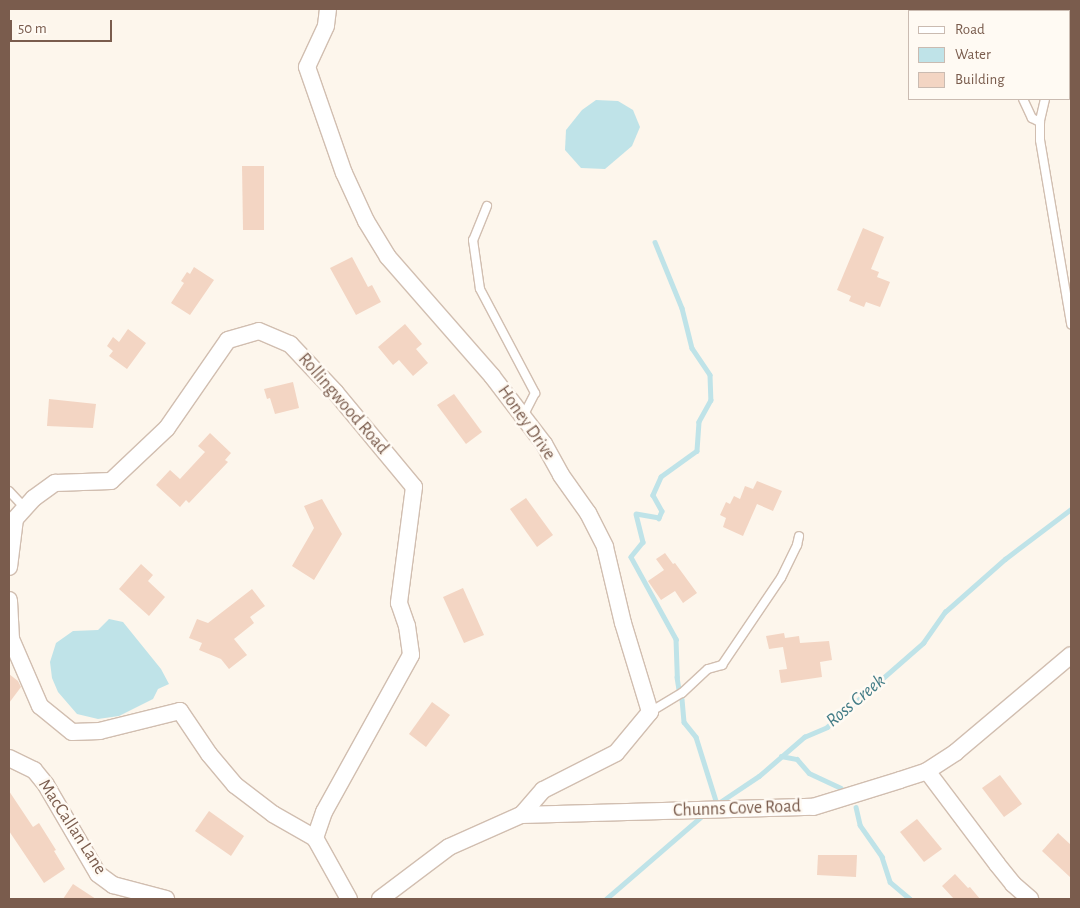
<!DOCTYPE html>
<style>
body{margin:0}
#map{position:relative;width:1080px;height:908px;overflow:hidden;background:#fdf6ec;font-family:"Alegreya Sans",sans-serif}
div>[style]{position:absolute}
.water>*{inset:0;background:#bfe3e8}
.stream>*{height:4.5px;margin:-2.25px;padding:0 2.25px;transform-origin:2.25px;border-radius:2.25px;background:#bfe3e8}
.building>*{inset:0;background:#f3d5c3}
.roads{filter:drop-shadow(1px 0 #d1beb0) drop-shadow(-1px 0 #d1beb0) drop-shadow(0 1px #d1beb0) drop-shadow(0 -1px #d1beb0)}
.service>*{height:8px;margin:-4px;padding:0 4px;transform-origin:4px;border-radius:4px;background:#fff}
.minor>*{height:16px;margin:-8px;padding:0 8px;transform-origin:8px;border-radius:8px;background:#fff}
span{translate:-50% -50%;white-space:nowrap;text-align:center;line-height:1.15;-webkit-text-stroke:5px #fffaf3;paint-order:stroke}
.street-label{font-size:18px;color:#7a5c4d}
.water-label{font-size:19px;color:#437c86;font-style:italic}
.frame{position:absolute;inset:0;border:10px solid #7a5c4d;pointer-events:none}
.legend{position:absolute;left:908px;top:10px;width:162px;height:90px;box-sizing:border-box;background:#fffaf3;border:1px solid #cabbb1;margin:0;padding:6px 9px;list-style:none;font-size:15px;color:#7a5c4d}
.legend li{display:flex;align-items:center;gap:10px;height:25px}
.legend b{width:25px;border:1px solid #cabbb1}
.scale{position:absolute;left:10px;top:20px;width:102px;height:22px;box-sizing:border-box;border:2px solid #7a5c4d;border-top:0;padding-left:6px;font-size:15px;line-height:18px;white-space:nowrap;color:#7a5c4d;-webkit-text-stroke:4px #fffaf3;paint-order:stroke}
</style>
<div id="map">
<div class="water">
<div style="clip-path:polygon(596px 100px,618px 101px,633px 110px,640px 127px,632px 146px,605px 169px,581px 168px,565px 150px,566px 130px,582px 110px)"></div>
<div style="clip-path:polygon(109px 619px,123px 622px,161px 669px,169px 684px,158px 689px,153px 699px,119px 716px,98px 719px,77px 714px,58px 692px,52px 678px,50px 662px,56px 643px,73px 631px,98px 630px)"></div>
</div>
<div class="stream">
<div style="left:655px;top:242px;width:71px;rotate:67.8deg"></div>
<div style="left:682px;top:308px;width:41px;rotate:76deg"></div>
<div style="left:692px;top:348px;width:32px;rotate:56deg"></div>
<div style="left:710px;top:375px;width:25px;rotate:88deg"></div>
<div style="left:711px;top:400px;width:25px;rotate:119deg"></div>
<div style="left:699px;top:422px;width:29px;rotate:94deg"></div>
<div style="left:697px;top:451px;width:44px;rotate:144.2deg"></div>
<div style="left:661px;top:477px;width:20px;rotate:114deg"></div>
<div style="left:653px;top:495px;width:18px;rotate:61deg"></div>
<div style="left:662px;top:511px;width:8px;rotate:113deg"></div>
<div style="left:659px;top:518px;width:23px;rotate:-170deg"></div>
<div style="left:636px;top:514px;width:29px;rotate:76deg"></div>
<div style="left:643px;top:542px;width:19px;rotate:129deg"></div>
<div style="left:631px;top:557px;width:94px;rotate:61.2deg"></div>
<div style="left:676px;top:639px;width:38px;rotate:88deg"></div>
<div style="left:677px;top:677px;width:12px;rotate:81deg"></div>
<div style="left:682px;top:699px;width:23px;rotate:85deg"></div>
<div style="left:684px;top:722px;width:19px;rotate:51deg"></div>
<div style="left:696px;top:737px;width:70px;rotate:72.6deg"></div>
<div style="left:781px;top:756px;width:16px;rotate:11deg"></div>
<div style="left:797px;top:759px;width:18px;rotate:49deg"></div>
<div style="left:809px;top:773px;width:35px;rotate:25deg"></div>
<div style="left:717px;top:804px;width:50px;rotate:-33.7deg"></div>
<div style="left:759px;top:776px;width:60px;rotate:-40.9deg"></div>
<div style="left:804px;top:737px;width:25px;rotate:-23deg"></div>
<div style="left:827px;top:727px;width:128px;rotate:-41.2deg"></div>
<div style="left:923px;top:643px;width:38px;rotate:-55deg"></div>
<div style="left:945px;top:612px;width:80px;rotate:-41.5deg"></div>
<div style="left:1005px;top:559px;width:83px;rotate:-37.1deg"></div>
<div style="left:856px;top:807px;width:18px;rotate:77deg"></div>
<div style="left:860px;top:825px;width:39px;rotate:55deg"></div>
<div style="left:882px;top:857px;width:26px;rotate:72deg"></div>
<div style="left:890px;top:882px;width:26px;rotate:40deg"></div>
<div style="left:606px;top:899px;width:128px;rotate:-40.9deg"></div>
</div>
<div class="building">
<div style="clip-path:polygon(242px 166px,264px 166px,264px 230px,243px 230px)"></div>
<div style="clip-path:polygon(863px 228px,884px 237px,871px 269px,879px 272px,877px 277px,890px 282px,880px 307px,866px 302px,864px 307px,849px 301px,851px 296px,837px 290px)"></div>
<div style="clip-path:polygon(352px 257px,368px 287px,372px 285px,381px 302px,356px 315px,330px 268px)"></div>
<div style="clip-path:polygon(194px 267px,214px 280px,190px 315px,171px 303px,184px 283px,181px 281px,187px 272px,190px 274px)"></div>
<div style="clip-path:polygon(405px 324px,422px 344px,416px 349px,428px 363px,413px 376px,399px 360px,393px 365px,378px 347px)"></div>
<div style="clip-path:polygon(128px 329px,146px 343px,127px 369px,109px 356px,113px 351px,107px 346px,113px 337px,119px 342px)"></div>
<div style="clip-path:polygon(293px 382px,299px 408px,275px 414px,270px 398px,267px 399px,264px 389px)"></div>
<div style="clip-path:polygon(454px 394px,482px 432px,466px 444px,437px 405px)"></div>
<div style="clip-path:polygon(49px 399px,96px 404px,93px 428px,47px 426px)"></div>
<div style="clip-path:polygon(210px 433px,231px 453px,225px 460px,228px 462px,189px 503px,186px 500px,180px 507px,156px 485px,170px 470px,180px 479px,205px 452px,198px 446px)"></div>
<div style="clip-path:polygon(757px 481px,782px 491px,773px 511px,757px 504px,743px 536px,723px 527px,726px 518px,720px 515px,726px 502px,730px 504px,734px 496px,740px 499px,745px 486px,753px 489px)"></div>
<div style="clip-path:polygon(526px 498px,553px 535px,537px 547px,510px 509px)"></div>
<div style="clip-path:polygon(322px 499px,342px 534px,314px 580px,292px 566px,314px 528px,304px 506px)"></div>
<div style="clip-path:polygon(665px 553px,673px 564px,675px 563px,697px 593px,683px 603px,675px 591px,661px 600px,648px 581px,664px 570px,656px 559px)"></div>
<div style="clip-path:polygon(141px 564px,153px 575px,148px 581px,165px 597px,149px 616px,119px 589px)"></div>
<div style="clip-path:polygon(463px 588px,484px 635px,464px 643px,443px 597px)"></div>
<div style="clip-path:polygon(252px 589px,265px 606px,250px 617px,254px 623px,234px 639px,247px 655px,229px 669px,221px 659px,199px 650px,202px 643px,189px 638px,197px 619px,208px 623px)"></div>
<div style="clip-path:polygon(784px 633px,785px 638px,799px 636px,800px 643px,829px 641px,832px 660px,820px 662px,822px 677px,781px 683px,779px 670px,787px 669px,783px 647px,769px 649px,766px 636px)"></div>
<div style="clip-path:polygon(9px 674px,18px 681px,21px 687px,9px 703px)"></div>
<div style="clip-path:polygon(432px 702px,450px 715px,426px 747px,409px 734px)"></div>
<div style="clip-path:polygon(1000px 775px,1022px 804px,1004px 817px,982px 788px)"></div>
<div style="clip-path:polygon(9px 791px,33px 827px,39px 823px,56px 850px,54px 851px,65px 869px,44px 883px,9px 831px)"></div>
<div style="clip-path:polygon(209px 811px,244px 836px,231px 856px,195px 831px)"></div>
<div style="clip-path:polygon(917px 819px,942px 849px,924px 862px,900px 832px)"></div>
<div style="clip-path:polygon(1058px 833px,1071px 845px,1071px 878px,1042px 851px)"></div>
<div style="clip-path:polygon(818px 855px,857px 855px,856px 877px,817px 875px)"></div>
<div style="clip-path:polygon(955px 874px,968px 888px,970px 887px,980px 899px,954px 899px,942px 886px)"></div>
<div style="clip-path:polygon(73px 884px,96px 899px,63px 899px)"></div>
</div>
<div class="roads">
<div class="service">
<div style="left:1004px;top:9px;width:2px;rotate:90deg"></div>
<div style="left:1069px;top:51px;width:4px;rotate:-56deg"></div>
<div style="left:1023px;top:99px;width:21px;rotate:65deg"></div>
<div style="left:1032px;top:118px;width:9px;rotate:27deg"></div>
<div style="left:1045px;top:99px;width:22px;rotate:103deg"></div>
<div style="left:1040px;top:120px;width:20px;rotate:90deg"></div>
<div style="left:1040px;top:140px;width:187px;rotate:80.4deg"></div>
<div style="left:487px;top:206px;width:37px;rotate:112deg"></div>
<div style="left:473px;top:240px;width:49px;rotate:81.9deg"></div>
<div style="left:480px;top:289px;width:118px;rotate:62.1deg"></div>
<div style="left:535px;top:393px;width:27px;rotate:117deg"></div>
<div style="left:9px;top:491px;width:23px;rotate:47deg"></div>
<div style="left:650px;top:712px;width:37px;rotate:-31deg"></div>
<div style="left:682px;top:693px;width:35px;rotate:-43deg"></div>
<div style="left:708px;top:669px;width:15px;rotate:-16deg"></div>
<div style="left:722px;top:665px;width:105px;rotate:-55.9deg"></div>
<div style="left:781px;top:578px;width:37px;rotate:-64deg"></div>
<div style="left:797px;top:545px;width:9px;rotate:-77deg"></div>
</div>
<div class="minor">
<div style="left:328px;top:9px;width:17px;rotate:97deg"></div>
<div style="left:326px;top:26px;width:45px;rotate:114.9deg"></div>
<div style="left:307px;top:67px;width:112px;rotate:70.8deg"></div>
<div style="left:344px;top:173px;width:53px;rotate:65.4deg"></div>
<div style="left:366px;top:221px;width:42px;rotate:58.6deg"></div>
<div style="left:388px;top:257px;width:158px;rotate:48.8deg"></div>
<div style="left:492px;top:376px;width:86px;rotate:52.6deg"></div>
<div style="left:544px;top:444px;width:35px;rotate:61deg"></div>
<div style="left:561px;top:475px;width:47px;rotate:54.6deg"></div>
<div style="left:588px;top:513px;width:38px;rotate:63deg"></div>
<div style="left:605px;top:547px;width:78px;rotate:76.7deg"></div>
<div style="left:623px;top:623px;width:93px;rotate:73.1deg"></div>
<div style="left:650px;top:712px;width:53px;rotate:129.7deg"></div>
<div style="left:616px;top:753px;width:82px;rotate:153.1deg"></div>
<div style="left:543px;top:790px;width:33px;rotate:131deg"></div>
<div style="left:9px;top:567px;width:48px;rotate:-82.9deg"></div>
<div style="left:15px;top:519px;width:28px;rotate:-48deg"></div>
<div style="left:34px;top:498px;width:26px;rotate:-36deg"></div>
<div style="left:55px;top:483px;width:56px;rotate:-2deg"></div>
<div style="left:111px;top:481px;width:77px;rotate:-43.4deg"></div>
<div style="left:167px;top:428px;width:107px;rotate:-55.3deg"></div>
<div style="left:228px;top:340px;width:32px;rotate:-16deg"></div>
<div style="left:259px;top:331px;width:34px;rotate:23deg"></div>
<div style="left:290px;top:344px;width:67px;rotate:46.8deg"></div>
<div style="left:336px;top:393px;width:122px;rotate:50.3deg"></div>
<div style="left:414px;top:487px;width:117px;rotate:97.4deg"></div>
<div style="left:399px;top:603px;width:24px;rotate:71deg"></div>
<div style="left:407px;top:626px;width:29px;rotate:82deg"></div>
<div style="left:411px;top:655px;width:179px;rotate:119deg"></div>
<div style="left:324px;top:812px;width:28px;rotate:109deg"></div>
<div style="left:315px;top:838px;width:48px;rotate:-150.3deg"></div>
<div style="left:273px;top:814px;width:48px;rotate:-142.7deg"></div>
<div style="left:235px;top:785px;width:40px;rotate:-130deg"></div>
<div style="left:209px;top:754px;width:52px;rotate:-124deg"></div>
<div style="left:180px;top:711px;width:82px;rotate:166deg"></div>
<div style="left:100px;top:731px;width:28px;rotate:178deg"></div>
<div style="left:72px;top:732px;width:41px;rotate:-140.9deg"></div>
<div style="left:40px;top:706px;width:73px;rotate:-113.4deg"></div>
<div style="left:11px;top:639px;width:39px;rotate:-93deg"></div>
<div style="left:9px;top:758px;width:28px;rotate:26deg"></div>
<div style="left:34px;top:770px;width:19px;rotate:51deg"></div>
<div style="left:46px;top:785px;width:103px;rotate:59.7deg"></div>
<div style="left:98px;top:874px;width:19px;rotate:36deg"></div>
<div style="left:113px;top:885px;width:55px;rotate:14.8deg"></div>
<div style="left:927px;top:771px;width:116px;rotate:53deg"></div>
<div style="left:997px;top:864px;width:26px;rotate:51deg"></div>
<div style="left:1013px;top:884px;width:23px;rotate:41deg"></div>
<div style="left:315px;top:838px;width:70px;rotate:60.9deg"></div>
<div style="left:380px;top:899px;width:86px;rotate:-37deg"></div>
<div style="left:449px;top:847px;width:79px;rotate:-24deg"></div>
<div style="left:521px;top:815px;width:292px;rotate:-1.6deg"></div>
<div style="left:813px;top:807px;width:91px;rotate:-17.2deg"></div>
<div style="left:900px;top:780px;width:28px;rotate:-18deg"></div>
<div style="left:927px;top:771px;width:35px;rotate:-33deg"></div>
<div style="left:956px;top:752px;width:150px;rotate:-40.1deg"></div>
</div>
</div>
<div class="street-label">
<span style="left:343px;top:404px;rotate:49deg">Rollingwood Road</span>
<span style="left:526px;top:423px;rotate:55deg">Honey Drive</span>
<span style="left:737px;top:809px;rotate:-2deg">Chunns Cove Road</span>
<span style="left:72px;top:827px;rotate:57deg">MacCallan Lane</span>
</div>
<div class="water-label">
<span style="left:856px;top:701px;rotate:-40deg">Ross Creek</span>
</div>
<div class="frame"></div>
<ul class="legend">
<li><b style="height:6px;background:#fff"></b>Road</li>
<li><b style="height:14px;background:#bfe3e8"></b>Water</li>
<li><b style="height:14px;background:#f3d5c3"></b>Building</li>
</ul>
<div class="scale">50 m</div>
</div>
